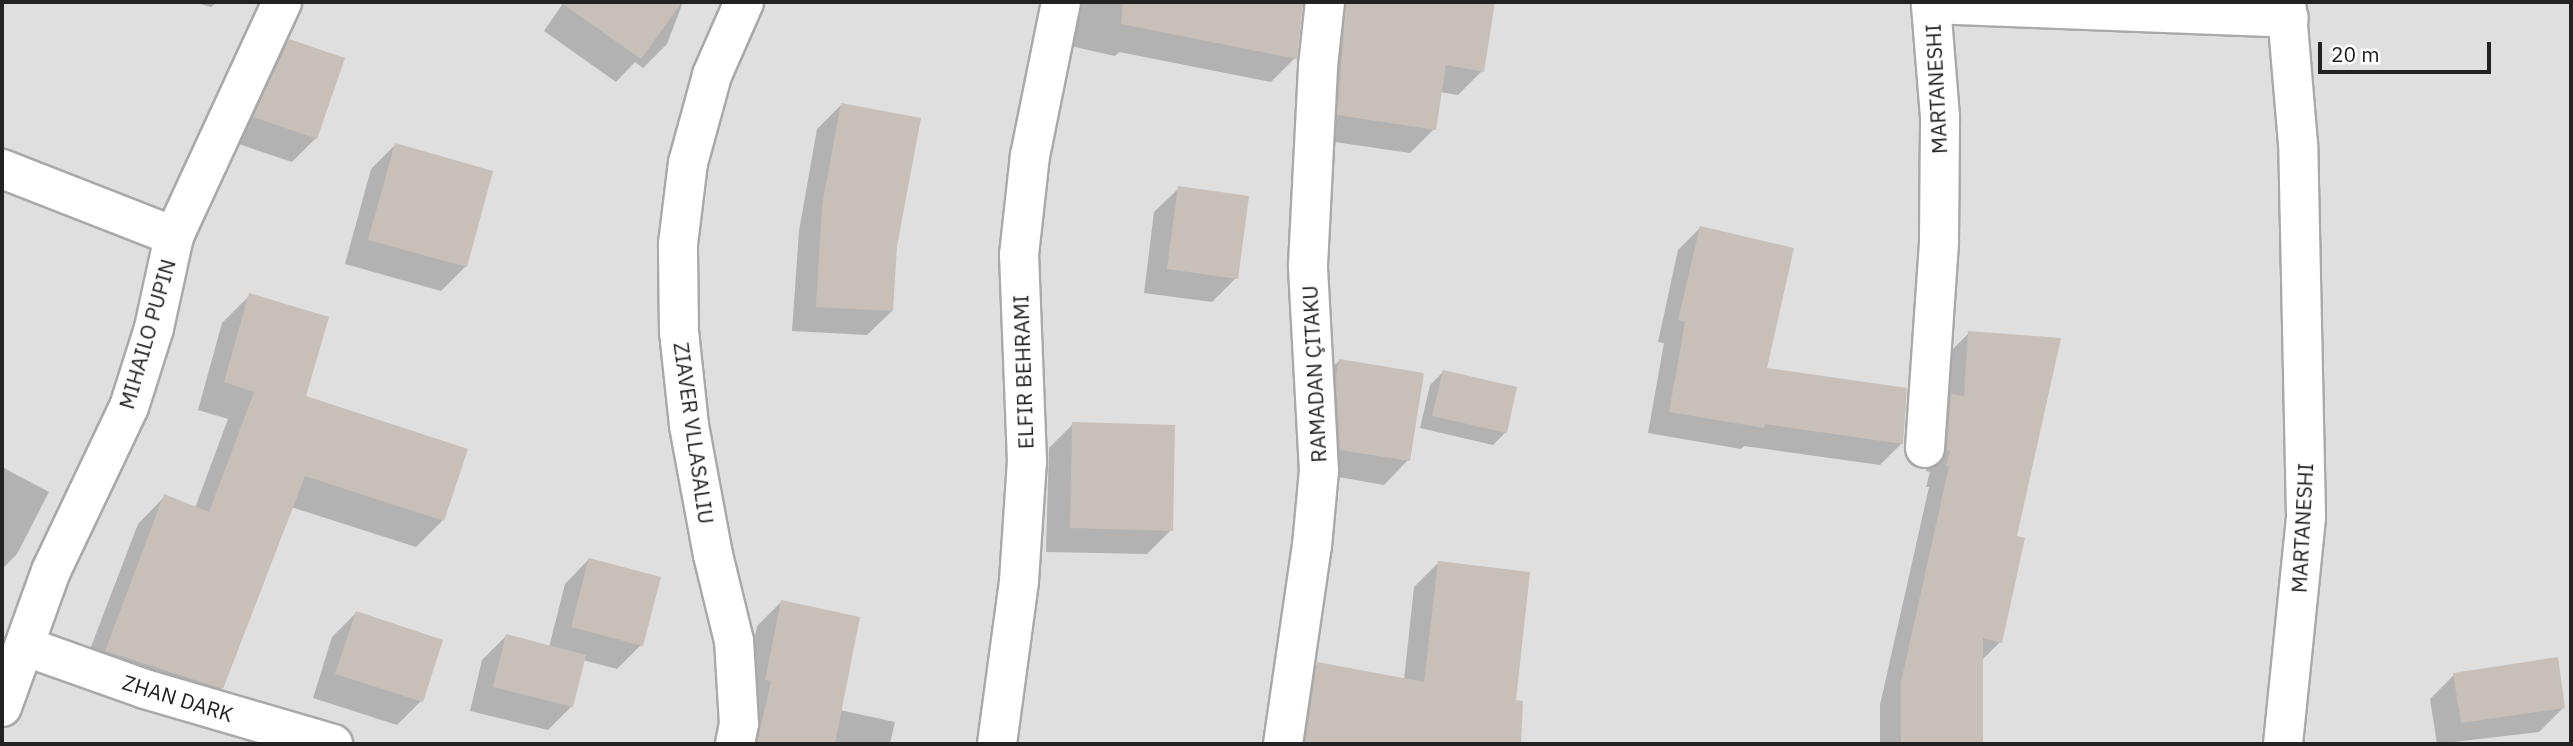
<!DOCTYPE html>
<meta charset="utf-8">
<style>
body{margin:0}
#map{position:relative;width:2573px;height:746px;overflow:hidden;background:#f2efe9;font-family:"IBM Plex Sans",sans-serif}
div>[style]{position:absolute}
.residential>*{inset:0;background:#e0dfdf}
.shadow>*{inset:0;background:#0003}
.building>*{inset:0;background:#c7bfb8}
.roads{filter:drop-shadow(2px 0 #a9a9a9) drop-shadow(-2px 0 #a9a9a9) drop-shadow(0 2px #a9a9a9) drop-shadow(0 -2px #a9a9a9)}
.minor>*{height:38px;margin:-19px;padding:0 19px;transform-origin:19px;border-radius:19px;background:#fff}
span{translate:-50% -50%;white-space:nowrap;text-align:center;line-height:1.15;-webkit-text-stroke:7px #fff;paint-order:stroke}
.street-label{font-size:21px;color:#222}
.frame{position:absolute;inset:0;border:4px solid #222;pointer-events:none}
.scale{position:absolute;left:2318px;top:42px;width:173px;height:32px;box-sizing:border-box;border:4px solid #222;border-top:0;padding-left:9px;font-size:21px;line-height:24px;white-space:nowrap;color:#222;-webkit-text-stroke:5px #fff;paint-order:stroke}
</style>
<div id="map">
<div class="residential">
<div style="clip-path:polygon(2px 2px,2571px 2px,2571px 744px,2px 744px)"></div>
</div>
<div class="shadow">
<div style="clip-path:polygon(193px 2px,217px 2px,211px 7px)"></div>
<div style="clip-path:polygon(564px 2px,683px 2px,667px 44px,643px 68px,635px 62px,616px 82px,544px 31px)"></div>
<div style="clip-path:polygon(1053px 2px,1493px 2px,1482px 71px,1458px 95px,1440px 92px,1434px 129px,1410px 153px,1314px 139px,1313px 8px,1303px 4px,1295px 58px,1271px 82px,1119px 52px,1115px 56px,1057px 43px)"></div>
<div style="clip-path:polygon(290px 41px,316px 138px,292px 162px,230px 141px,265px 65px)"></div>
<div style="clip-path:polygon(841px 105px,896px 246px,892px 311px,867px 335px,792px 331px,799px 231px,817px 129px)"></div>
<div style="clip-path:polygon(395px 145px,491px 172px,465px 267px,441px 291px,345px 264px,371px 169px)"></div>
<div style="clip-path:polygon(1179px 188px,1236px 278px,1212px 302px,1144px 293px,1154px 212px)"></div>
<div style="clip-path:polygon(1700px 228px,1765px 370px,1902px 443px,1880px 465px,1744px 446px,1741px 449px,1648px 433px,1664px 343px,1658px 342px,1678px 250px)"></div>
<div style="clip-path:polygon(250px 295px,304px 397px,443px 520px,416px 547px,291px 507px,222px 688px,194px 715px,79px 678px,138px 524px,165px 496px,195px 508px,228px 419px,198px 410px,222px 323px)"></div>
<div style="clip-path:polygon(1969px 333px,2015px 538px,2000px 642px,1981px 661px,1981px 744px,1880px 744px,1880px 705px,1929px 487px,1926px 487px,1930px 472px,1926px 471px,1930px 418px,1948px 354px)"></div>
<div style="clip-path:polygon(1339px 361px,1408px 460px,1384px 485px,1316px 473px,1315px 385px)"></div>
<div style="clip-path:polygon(1443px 372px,1506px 432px,1493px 445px,1420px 428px,1430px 385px)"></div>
<div style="clip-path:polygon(1073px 424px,1171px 530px,1147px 554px,1046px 552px,1049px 448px)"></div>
<div style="clip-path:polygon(2px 467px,49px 492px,17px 554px,2px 569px)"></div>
<div style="clip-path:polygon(589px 559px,641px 645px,617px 669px,583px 660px,572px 706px,548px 730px,470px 711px,482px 660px,506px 636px,549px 647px,565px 584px)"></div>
<div style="clip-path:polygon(1438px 563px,1514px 702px,1522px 702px,1519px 744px,1285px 744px,1294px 688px,1318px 664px,1404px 680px,1414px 587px)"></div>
<div style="clip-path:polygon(781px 602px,840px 710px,895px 722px,890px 744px,739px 744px,742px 704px,757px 626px)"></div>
<div style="clip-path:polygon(356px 613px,421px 701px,397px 725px,313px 698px,332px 637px)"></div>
<div style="clip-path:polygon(2454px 675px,2563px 708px,2539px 732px,2437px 744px,2430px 699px)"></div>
</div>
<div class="building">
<div style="clip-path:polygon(560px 2px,682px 2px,641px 59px)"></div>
<div style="clip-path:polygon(1123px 2px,1303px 2px,1297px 59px,1121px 24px)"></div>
<div style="clip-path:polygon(1346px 2px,1495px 2px,1484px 72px,1446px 65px,1436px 130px,1337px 115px)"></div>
<div style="clip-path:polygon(289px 39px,345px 58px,317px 139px,253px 117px)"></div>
<div style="clip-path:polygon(841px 103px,921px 118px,897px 246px,893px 311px,816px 307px,822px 206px)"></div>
<div style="clip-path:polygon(395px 143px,493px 171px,467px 267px,368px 240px)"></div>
<div style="clip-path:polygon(1178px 186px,1249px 196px,1238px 279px,1167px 269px)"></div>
<div style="clip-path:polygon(1700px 226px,1794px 248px,1767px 368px,1907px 388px,1903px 444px,1765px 424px,1764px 428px,1669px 412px,1685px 322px,1678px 320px)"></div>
<div style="clip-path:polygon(249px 293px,329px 317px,306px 396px,468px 449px,444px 521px,305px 476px,223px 689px,105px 651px,164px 494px,209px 512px,254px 392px,224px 382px)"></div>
<div style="clip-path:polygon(1968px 331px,2061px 338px,2017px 536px,2025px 538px,2002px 643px,1983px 638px,1983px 744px,1901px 744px,1901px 682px,1949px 466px,1946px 465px,1950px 451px,1947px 450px,1951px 394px,1964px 396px)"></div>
<div style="clip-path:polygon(1339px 359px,1424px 373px,1410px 461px,1340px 450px,1336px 377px)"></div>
<div style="clip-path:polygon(1443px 370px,1517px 387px,1507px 433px,1432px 416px)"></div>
<div style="clip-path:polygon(1072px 422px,1175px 425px,1173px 531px,1070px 528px)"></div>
<div style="clip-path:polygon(589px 558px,661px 577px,643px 646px,571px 627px)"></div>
<div style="clip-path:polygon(1438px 561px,1530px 572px,1516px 700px,1523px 701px,1521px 744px,1305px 744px,1317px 662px,1424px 682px)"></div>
<div style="clip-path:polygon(781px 600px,860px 617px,835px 744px,757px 744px,771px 681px,765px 680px)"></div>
<div style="clip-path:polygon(356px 611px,443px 640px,423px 702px,335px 674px)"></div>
<div style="clip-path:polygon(506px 634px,586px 655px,573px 707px,493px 687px)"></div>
<div style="clip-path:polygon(2558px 657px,2565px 708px,2461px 723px,2453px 673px)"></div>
</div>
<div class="roads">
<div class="minor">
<div style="left:2px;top:169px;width:185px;rotate:21.3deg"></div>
<div style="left:1925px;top:448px;width:208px;rotate:-86.1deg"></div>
<div style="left:1939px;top:240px;width:123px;rotate:-89.5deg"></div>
<div style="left:1940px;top:117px;width:113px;rotate:-94.6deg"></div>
<div style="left:1931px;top:4px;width:358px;rotate:2.2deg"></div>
<div style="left:24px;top:646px;width:128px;rotate:19.6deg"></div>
<div style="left:145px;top:689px;width:196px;rotate:16.3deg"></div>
<div style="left:2px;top:707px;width:145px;rotate:-70.2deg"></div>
<div style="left:51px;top:571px;width:182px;rotate:-64.6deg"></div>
<div style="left:129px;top:407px;width:83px;rotate:-72.4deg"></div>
<div style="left:154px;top:328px;width:94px;rotate:-77.7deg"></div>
<div style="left:174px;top:236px;width:258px;rotate:-65.2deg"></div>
<div style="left:735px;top:744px;width:20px;rotate:-79deg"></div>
<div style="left:739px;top:724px;width:83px;rotate:-93.4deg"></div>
<div style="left:734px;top:641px;width:89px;rotate:-103.7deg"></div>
<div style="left:713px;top:555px;width:132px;rotate:-100.5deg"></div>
<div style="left:689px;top:425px;width:94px;rotate:-96.1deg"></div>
<div style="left:679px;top:332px;width:88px;rotate:-90.7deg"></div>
<div style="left:678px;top:244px;width:82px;rotate:-83deg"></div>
<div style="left:688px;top:163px;width:91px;rotate:-74.7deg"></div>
<div style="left:712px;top:75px;width:80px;rotate:-66.3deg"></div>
<div style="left:997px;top:744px;width:164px;rotate:-82.3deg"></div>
<div style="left:1019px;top:581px;width:119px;rotate:-86.2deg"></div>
<div style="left:1027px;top:462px;width:207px;rotate:-92.2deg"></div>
<div style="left:1019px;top:255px;width:100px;rotate:-83.7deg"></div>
<div style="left:1030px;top:156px;width:157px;rotate:-78.6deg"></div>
<div style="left:1283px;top:744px;width:200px;rotate:-81.7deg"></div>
<div style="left:1312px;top:546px;width:75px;rotate:-84.7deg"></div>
<div style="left:1319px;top:471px;width:206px;rotate:-93.1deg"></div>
<div style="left:1308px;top:265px;width:199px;rotate:-87.1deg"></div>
<div style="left:1318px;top:66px;width:64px;rotate:-83.8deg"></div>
<div style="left:2283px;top:744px;width:229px;rotate:-84.2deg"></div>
<div style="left:2306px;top:516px;width:372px;rotate:-91.2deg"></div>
<div style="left:2298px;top:144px;width:143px;rotate:-94.8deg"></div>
</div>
</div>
<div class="street-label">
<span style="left:1936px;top:89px;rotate:-93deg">MARTANESHI</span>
<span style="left:147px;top:334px;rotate:-74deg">MIHAILO PUPIN</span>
<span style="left:1023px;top:372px;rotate:-92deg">ELFIR BEHRAMI</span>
<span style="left:1314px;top:374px;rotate:-93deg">RAMADAN ÇITAKU</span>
<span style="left:694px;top:433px;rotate:82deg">ZIAVER VLLASALIU</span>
<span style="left:2302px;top:528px;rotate:-87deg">MARTANESHI</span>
<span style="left:178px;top:698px;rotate:17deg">ZHAN DARK</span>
</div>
<div class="frame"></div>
<div class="scale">20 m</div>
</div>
